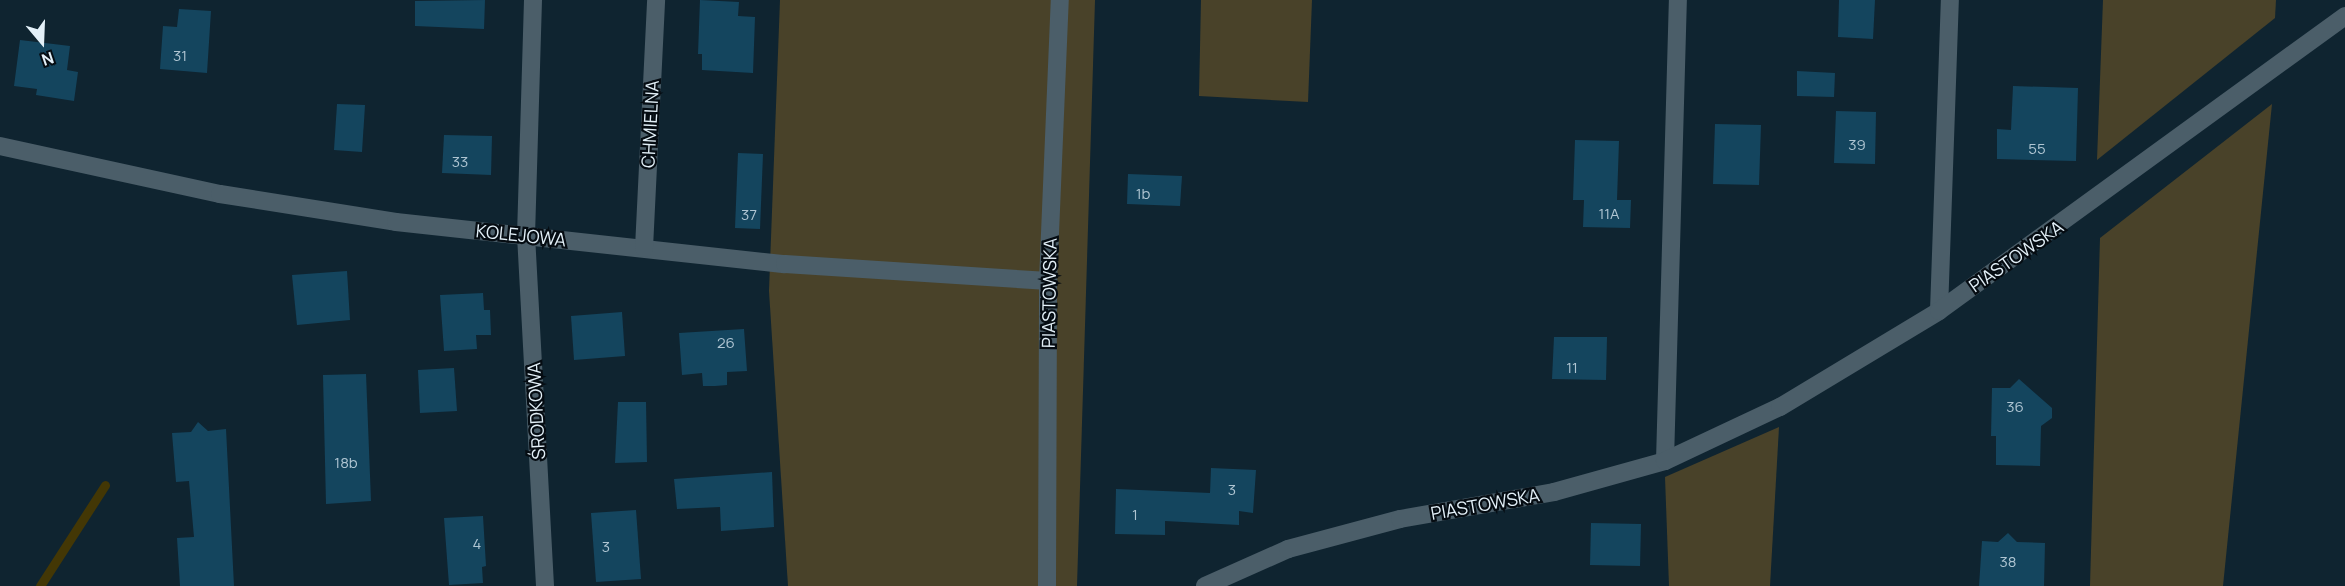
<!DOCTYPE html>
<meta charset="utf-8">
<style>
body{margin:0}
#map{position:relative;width:2345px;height:586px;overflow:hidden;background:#0f2430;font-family:Manrope,sans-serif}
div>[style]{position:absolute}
.green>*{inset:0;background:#494229}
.stream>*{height:9px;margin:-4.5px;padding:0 4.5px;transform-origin:4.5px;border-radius:4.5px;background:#433705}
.building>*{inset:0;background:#14455e}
.street>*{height:18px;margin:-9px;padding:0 9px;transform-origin:9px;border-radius:9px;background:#4b5e69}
span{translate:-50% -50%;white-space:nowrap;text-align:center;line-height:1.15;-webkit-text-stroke:4.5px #050c12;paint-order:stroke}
.number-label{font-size:15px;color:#afc5d2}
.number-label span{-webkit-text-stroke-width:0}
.street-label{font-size:18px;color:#e3f0f8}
.north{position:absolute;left:12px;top:12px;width:60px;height:60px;-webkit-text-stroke:4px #050c12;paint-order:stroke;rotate:161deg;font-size:16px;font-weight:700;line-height:24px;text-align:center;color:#e3f0f8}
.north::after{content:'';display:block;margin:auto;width:21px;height:27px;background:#e3f0f8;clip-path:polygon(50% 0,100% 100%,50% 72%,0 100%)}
</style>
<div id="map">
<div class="green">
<div style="clip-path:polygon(780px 0,1095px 0,1077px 586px,788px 586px,769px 291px)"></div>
<div style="clip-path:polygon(1201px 0,1312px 0,1308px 102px,1199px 96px)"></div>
<div style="clip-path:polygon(2103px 0,2276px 0,2275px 18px,2097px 160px)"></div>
<div style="clip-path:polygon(2272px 104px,2223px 586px,2090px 586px,2100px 238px)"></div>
<div style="clip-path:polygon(1779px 427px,1770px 586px,1669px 586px,1665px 477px)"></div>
</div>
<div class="stream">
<div style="left:40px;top:586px;width:120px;rotate:-57.2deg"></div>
</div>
<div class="building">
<div style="clip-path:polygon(485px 0,484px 29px,415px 26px,415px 1px)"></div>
<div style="clip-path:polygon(700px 0,739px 2px,738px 16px,755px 17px,753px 73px,702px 70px,702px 54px,698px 54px)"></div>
<div style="clip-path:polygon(1839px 0,1875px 0,1873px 39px,1838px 37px)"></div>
<div style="clip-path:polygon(179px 9px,211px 11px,207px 73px,160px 69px,163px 26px,177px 27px)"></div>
<div style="clip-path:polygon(20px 40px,70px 46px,67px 70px,78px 72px,74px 101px,36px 95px,37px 89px,14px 86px)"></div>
<div style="clip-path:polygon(1797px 71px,1835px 73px,1834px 97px,1797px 96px)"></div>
<div style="clip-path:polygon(2013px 86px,2078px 88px,2076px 161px,1997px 159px,1997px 129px,2011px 130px)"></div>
<div style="clip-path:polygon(337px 104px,365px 105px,362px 152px,334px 150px)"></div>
<div style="clip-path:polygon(1836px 111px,1876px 112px,1875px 164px,1834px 163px)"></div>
<div style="clip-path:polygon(1715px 124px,1761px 125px,1759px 185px,1713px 184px)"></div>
<div style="clip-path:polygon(444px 135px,492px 136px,491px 175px,442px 173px)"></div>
<div style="clip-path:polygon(1575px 140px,1619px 141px,1617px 200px,1631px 200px,1630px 228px,1583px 227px,1584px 200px,1573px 200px)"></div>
<div style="clip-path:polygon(738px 153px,763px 154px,760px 229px,735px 228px)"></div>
<div style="clip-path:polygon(1128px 174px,1182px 176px,1180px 206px,1127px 204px)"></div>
<div style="clip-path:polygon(347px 271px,350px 320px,297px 325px,292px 275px)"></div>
<div style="clip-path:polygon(483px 293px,484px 310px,490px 310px,491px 335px,476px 335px,477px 349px,444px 351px,440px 295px)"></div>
<div style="clip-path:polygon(622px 312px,625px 356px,574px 360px,571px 316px)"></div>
<div style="clip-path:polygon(744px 329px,747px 371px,727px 372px,727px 385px,715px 386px,703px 386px,702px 373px,682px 375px,679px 333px)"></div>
<div style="clip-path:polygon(1554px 337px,1607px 337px,1606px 380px,1552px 379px)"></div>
<div style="clip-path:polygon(454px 368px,457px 411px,420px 413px,418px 370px)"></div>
<div style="clip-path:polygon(366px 374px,371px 501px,326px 504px,323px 375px)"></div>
<div style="clip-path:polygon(2019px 379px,2052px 408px,2052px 418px,2041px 426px,2040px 466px,1996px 465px,1996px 436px,1991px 436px,1992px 388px,2010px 388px)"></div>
<div style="clip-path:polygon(618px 402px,646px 402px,647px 462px,615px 463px)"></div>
<div style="clip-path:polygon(198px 422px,208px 431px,226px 429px,234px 586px,180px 586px,177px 538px,194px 537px,189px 481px,176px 482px,172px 433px,191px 432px)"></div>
<div style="clip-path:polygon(1211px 468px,1256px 470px,1253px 513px,1239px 511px,1239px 525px,1165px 521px,1165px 535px,1115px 534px,1116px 489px,1210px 493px)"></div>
<div style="clip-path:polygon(772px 472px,774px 527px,721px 531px,720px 507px,677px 509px,674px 479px)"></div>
<div style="clip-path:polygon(636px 510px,641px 579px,596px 582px,591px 513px)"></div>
<div style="clip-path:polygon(483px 516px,486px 566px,482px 567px,483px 583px,449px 585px,444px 518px)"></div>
<div style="clip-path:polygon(1591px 523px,1641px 524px,1640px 566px,1590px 565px)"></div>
<div style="clip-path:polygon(2008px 533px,2017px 542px,2045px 543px,2044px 586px,1979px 586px,1982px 541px,1998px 542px)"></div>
</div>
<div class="street">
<div style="left:533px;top:0;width:235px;rotate:91.7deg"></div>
<div style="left:526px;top:235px;width:352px;rotate:86.9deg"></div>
<div style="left:0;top:146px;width:225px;rotate:12.3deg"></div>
<div style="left:220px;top:194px;width:178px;rotate:9deg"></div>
<div style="left:396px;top:222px;width:391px;rotate:6.2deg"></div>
<div style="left:785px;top:264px;width:264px;rotate:3.7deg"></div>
<div style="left:644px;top:248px;width:248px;rotate:-87.2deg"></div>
<div style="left:1939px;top:311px;width:311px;rotate:-88deg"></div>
<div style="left:1665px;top:461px;width:461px;rotate:-88.4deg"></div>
<div style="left:1047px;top:586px;width:305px;rotate:-89.8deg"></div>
<div style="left:1048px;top:281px;width:281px;rotate:-87.6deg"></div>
<div style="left:1205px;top:586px;width:91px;rotate:-24deg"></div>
<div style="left:1288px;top:549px;width:116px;rotate:-15deg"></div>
<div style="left:1400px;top:519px;width:156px;rotate:-9.9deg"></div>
<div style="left:1554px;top:492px;width:115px;rotate:-15.6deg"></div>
<div style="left:1665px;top:461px;width:127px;rotate:-25.2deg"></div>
<div style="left:1780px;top:407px;width:186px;rotate:-31.1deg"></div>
<div style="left:1939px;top:311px;width:502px;rotate:-36deg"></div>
</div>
<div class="number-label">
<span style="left:180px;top:56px">31</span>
<span style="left:1857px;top:145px">39</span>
<span style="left:2037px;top:149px">55</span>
<span style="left:460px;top:162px">33</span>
<span style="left:1143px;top:194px">1b</span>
<span style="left:1609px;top:214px">11A</span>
<span style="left:749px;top:215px">37</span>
<span style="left:726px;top:343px">26</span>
<span style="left:1572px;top:368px">11</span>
<span style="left:2015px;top:407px">36</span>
<span style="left:346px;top:463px">18b</span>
<span style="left:1232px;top:490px">3</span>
<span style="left:1135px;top:515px">1</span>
<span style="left:477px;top:544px">4</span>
<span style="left:606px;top:547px">3</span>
<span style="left:2008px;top:562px">38</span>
</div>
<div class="street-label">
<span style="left:650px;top:124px;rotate:-87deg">CHMIELNA</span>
<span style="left:521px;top:235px;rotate:6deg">KOLEJOWA</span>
<span style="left:2016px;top:256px;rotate:-35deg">PIASTOWSKA</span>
<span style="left:1049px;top:293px;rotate:-89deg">PIASTOWSKA</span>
<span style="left:536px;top:411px;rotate:-93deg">ŚRODKOWA</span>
<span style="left:1485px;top:504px;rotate:-10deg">PIASTOWSKA</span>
</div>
<div class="north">N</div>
</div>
